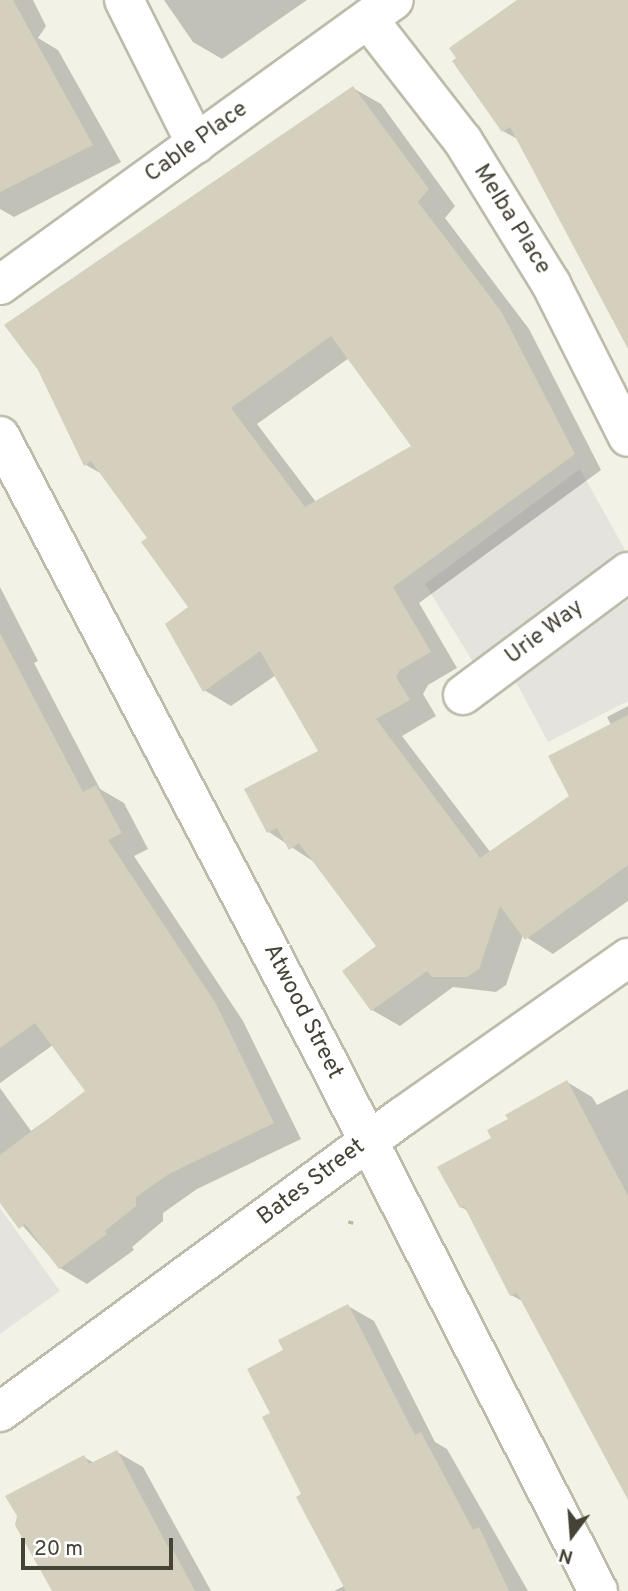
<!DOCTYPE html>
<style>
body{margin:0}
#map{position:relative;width:628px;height:1591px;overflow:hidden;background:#f2f2e7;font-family:Overpass,sans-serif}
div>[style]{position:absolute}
.parking>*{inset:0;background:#e4e3de}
.shadow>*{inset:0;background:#0003}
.building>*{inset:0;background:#d4d0bd}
.path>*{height:4.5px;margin-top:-2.25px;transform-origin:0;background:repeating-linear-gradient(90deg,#bfba9c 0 3.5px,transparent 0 7px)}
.roads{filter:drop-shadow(2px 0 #bdbbaa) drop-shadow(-2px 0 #bdbbaa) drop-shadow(0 2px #bdbbaa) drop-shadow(0 -2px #bdbbaa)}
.minor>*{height:38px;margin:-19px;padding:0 19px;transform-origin:19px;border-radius:19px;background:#fff}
span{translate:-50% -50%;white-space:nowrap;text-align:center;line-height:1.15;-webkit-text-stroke:7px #fff;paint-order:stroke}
.street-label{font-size:23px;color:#454336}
.north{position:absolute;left:537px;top:1500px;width:70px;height:70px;-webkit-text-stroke:5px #fff;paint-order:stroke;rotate:196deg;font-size:19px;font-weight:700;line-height:28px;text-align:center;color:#454336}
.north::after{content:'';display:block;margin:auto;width:24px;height:32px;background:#454336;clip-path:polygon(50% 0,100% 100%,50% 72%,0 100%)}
.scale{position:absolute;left:21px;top:1538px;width:152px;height:32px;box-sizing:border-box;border:4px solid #454336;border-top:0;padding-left:9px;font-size:21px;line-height:24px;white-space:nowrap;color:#454336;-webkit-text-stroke:5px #fff;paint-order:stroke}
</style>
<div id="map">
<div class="parking">
<div style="clip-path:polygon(580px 469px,625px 550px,473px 662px,425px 584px)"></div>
<div style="clip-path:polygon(628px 600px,628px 701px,548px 742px,515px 680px)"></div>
<div style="clip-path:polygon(0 1208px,60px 1291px,0 1334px)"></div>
</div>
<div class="shadow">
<div style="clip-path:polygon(0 0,33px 0,46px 26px,38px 38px,58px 50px,121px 162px,14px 217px,0 209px)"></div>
<div style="clip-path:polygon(164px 0,307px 0,222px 59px,193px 42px)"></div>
<div style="clip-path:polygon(520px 0,628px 0,628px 345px,519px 140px,503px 131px)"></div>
<div style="clip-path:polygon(evenodd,353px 88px,381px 104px,455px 206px,445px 218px,529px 329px,601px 470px,419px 603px,457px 668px,428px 685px,423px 694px,436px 716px,402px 736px,491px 853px,572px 796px,611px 725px,607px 717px,628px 706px,628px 901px,553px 954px,523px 935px,506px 985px,496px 992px,453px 987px,400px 1026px,372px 1010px,344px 972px,379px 947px,317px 864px,269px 832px,321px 752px,276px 675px,231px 706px,204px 690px,191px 607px,149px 538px,102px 474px,86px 465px,353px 88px,349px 358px,414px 446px,316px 502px,257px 424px,349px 358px)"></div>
<div style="clip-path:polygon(0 587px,38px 661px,34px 663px,100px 789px,124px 803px,148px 849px,134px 856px,243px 1021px,301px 1139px,197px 1189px,163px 1213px,163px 1221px,132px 1247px,134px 1250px,87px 1284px,60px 1268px,0 1200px,0 1088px,31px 1131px,88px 1091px,53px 1045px,0 1083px)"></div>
<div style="clip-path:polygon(567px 1082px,592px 1097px,597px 1105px,628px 1089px,628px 1496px,524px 1302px,511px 1295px,468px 1211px,461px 1207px,493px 1138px)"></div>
<div style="clip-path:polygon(348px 1306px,374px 1321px,435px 1442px,447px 1449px,528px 1591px,334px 1591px,344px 1586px,272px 1413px,285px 1351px)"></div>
<div style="clip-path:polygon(117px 1452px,143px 1467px,211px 1591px,54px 1591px,84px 1457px,94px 1463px)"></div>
</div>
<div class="building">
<div style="clip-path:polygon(0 0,13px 0,93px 145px,0 192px)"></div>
<div style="clip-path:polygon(517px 0,628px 0,628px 349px,510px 127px,502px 132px,452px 61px,456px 58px,449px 48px)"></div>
<div style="clip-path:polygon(evenodd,353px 86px,429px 189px,418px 202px,501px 311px,575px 454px,393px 587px,431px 652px,400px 670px,396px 677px,410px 700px,376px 719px,480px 858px,569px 796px,548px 756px,628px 715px,628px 865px,525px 940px,500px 906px,479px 969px,467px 977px,432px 977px,427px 971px,371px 1011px,342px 971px,376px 946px,299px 843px,289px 850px,277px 828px,267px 833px,244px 789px,318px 751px,260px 651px,203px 692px,165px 624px,188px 607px,141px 542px,147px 538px,91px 461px,84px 466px,38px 370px,4px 325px,353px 86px,331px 336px,411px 446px,305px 507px,231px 408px,331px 336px)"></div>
<div style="clip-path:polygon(0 633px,83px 792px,96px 785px,122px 833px,108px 840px,216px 1004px,274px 1123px,169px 1174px,136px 1197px,136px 1206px,105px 1231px,107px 1234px,59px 1269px,25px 1224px,19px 1229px,0 1203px,0 1155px,85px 1091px,35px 1023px,0 1048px)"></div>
<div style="clip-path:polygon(567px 1080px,628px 1196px,628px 1500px,517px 1293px,510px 1296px,464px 1206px,460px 1208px,437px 1167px,491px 1138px,487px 1130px,508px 1119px,505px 1115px)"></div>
<div style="clip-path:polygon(348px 1304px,415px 1435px,421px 1432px,473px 1530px,479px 1527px,509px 1591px,346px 1591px,296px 1497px,301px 1494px,262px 1417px,270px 1413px,247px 1369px,283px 1350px,278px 1340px)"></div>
<div style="clip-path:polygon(117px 1450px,168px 1547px,171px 1546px,195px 1591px,52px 1591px,15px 1525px,17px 1516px,5px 1496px,84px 1455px,89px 1464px)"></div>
</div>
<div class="path">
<div style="left:350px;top:1224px;width:6px;rotate:-72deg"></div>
</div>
<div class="roads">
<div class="minor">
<div style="left:124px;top:0;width:161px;rotate:63.4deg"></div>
<div style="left:368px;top:19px;width:155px;rotate:52.1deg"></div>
<div style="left:463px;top:141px;width:168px;rotate:58.4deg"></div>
<div style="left:551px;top:284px;width:171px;rotate:63.3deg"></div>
<div style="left:0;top:285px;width:486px;rotate:-35.9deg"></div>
<div style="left:0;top:436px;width:704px;rotate:62.34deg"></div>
<div style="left:327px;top:1060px;width:596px;rotate:62.96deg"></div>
<div style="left:463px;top:695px;width:206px;rotate:-36.7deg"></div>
<div style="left:0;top:1412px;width:500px;rotate:-36.3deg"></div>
<div style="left:403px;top:1116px;width:275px;rotate:-35.1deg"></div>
</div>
</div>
<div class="street-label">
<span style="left:197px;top:143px;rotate:-36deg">Cable Place</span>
<span style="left:511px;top:220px;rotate:58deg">Melba Place</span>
<span style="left:545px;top:633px;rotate:-37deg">Urie Way</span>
<span style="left:302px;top:1012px;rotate:63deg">Atwood Street</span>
<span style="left:312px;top:1183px;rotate:-37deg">Bates Street</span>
</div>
<div class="north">N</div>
<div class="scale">20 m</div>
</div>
